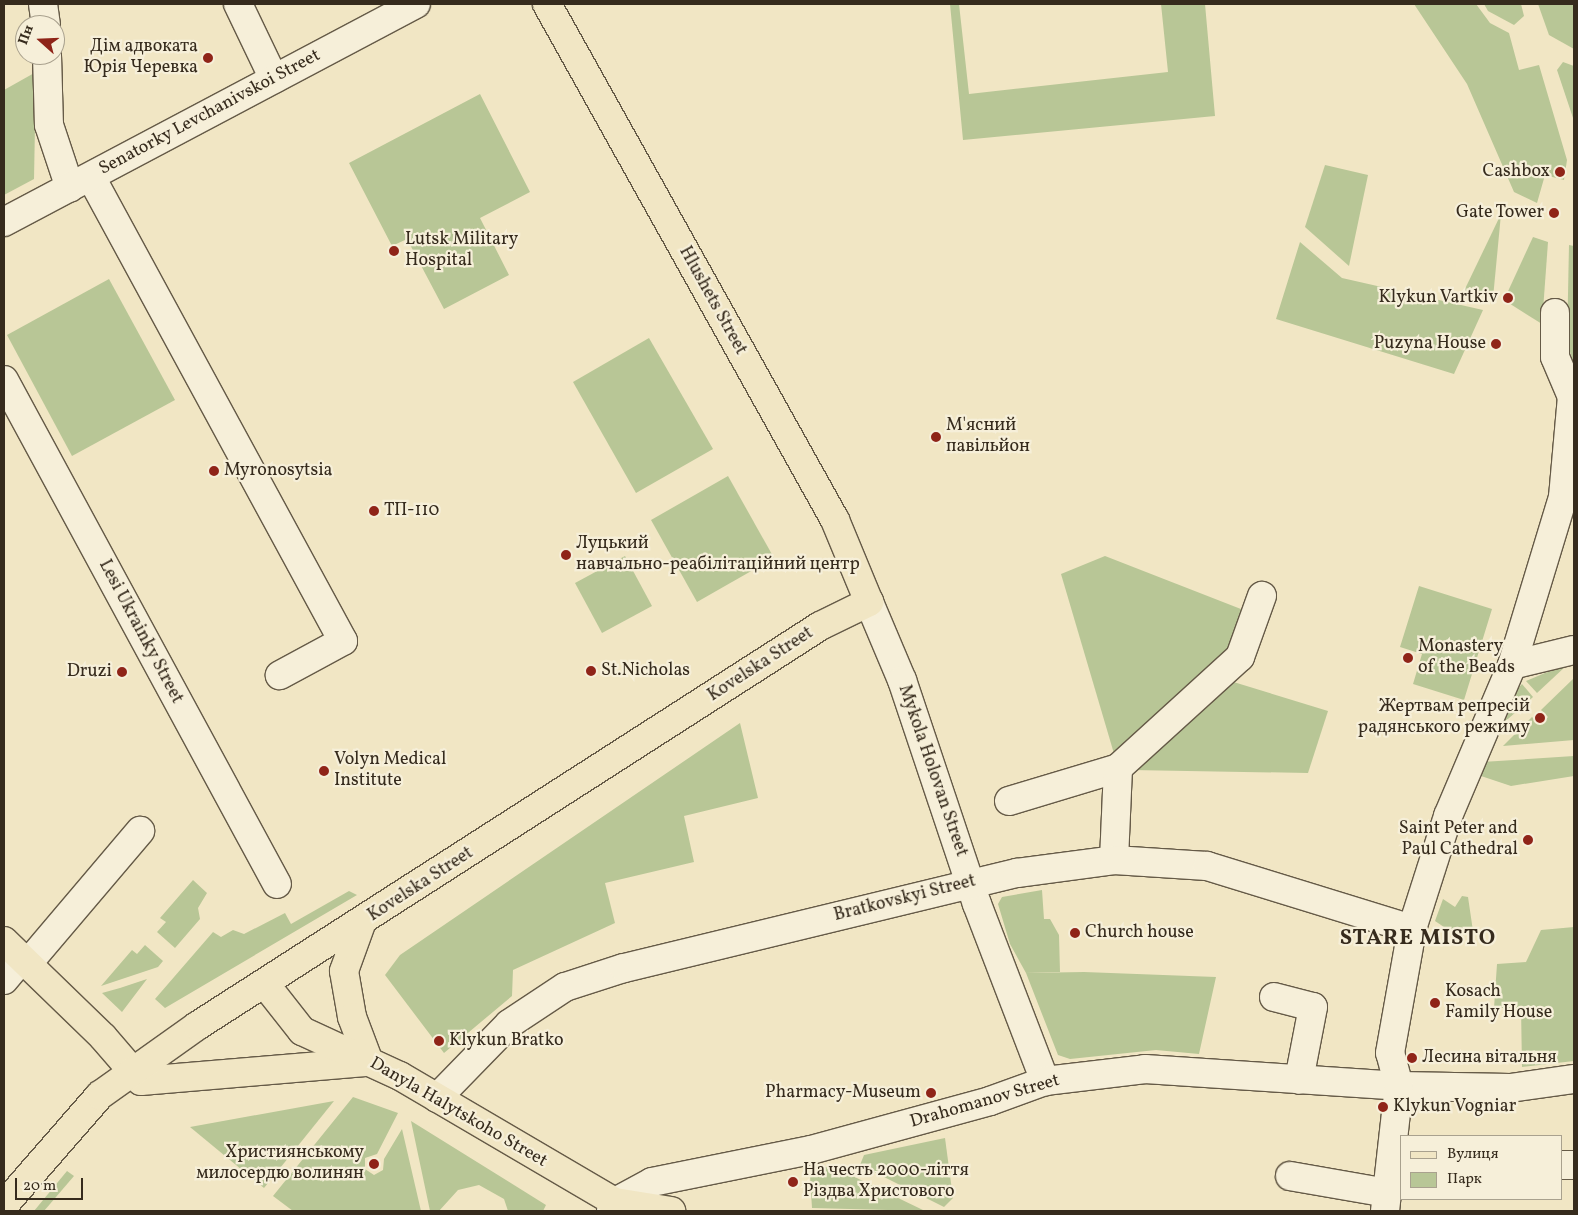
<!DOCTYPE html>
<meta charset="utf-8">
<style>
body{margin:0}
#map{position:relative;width:1578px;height:1215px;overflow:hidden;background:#f1e6c4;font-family:Vollkorn,serif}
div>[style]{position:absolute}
.green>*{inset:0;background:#b8c696}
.roads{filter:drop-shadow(1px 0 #655a47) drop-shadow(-1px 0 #655a47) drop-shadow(0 1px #655a47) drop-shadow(0 -1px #655a47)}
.minor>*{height:28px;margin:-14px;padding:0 14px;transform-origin:14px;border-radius:14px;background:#f6efd9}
.major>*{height:28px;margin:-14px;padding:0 14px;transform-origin:14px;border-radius:14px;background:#f1e6c4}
.dots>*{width:14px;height:14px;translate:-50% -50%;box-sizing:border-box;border:2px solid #f6efd9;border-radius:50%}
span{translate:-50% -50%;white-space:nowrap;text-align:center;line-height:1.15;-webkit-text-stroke:4.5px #f6efd9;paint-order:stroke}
.poi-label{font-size:18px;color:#362b1d}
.right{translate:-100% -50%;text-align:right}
.left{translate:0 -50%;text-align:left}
.street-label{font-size:18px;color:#362b1d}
.district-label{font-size:22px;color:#362b1d;font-weight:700;letter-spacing:1px}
.frame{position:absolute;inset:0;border:5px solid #362b1d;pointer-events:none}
.legend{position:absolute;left:1400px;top:1135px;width:162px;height:65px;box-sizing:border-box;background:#f6efd9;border:1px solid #a9a18e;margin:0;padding:6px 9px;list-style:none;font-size:15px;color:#362b1d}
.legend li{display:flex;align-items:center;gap:10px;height:25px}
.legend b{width:25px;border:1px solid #a9a18e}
.north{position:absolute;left:15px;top:15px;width:50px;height:50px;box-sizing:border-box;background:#f6efd9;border:1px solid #a9a18e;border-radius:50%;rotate:290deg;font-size:14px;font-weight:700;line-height:20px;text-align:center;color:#362b1d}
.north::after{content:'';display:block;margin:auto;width:18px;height:22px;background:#8f2418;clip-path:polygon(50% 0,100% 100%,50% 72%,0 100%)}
.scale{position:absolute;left:15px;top:1178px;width:68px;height:22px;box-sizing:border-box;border:2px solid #362b1d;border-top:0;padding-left:6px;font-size:15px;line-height:18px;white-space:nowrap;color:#362b1d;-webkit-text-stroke:4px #f6efd9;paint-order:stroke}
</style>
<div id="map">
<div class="green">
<div style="clip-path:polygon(950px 4px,959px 4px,969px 94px,1168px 72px,1161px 4px,1205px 4px,1215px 116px,963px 140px)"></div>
<div style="clip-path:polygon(1414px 4px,1476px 4px,1490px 23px,1509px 33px,1519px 70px,1539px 65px,1567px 160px,1564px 180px,1545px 175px,1537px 203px,1514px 192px,1467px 84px)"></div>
<div style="clip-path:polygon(1484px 4px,1521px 4px,1524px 16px,1514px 25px,1488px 11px)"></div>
<div style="clip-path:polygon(1538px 4px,1574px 4px,1574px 49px,1549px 35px)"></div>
<div style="clip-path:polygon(1563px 62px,1574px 66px,1574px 121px,1557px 70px)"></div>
<div style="clip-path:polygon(36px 72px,34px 179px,4px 195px,4px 90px)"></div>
<div style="clip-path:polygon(480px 94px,530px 192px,480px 218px,509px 275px,444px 309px,407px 239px,392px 246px,349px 163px)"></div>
<div style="clip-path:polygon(1325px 165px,1368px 175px,1349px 266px,1305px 227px)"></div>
<div style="clip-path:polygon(1501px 214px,1493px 298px,1464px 291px)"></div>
<div style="clip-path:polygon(1533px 237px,1548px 242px,1542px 324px,1504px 300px)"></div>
<div style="clip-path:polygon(1300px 242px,1342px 278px,1483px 310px,1454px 374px,1276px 319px)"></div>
<div style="clip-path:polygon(1569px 245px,1574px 246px,1574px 364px,1567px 343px)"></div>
<div style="clip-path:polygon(109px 279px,175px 400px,72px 456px,7px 335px)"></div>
<div style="clip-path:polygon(649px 338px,713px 449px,636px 493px,573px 382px)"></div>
<div style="clip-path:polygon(728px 476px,774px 558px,697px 602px,651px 520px)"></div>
<div style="clip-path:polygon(625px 556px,652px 606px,602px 633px,575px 583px)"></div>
<div style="clip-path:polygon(1105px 556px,1246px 611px,1233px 650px,1115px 757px,1061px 574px)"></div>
<div style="clip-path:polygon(1419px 586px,1492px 609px,1464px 700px,1413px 684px,1422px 654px,1400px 647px)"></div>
<div style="clip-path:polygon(1566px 666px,1537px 693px,1526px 681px,1545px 673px)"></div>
<div style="clip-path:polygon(1574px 678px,1574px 740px,1503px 746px,1532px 717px,1540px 725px,1548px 717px,1541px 710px)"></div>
<div style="clip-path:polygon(1227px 680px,1328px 711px,1308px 773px,1131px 770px)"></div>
<div style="clip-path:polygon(1522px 684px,1533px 697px,1501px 725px,1513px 694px)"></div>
<div style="clip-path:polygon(740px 723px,758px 798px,684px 816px,694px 862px,605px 883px,615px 923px,513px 970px,512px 996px,444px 1053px,385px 975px,400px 955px)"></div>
<div style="clip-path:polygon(1574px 756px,1574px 776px,1511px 786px,1478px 775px,1482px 762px)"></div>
<div style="clip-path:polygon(193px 880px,207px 893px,198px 908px,200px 919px,175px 948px,157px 932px,166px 922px,160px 918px)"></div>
<div style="clip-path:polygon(1042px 890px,1044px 919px,1050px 919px,1059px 935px,1060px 972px,1026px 973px,1010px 944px,998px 904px,1002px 897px)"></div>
<div style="clip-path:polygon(349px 891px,357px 895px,165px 1008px,155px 999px,213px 932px,221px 937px,233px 930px,244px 934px,285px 913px,291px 924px)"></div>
<div style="clip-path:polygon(1462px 896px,1468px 897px,1473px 931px,1447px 929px,1435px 921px,1443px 899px,1455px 907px)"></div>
<div style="clip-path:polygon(1574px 927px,1574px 1061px,1522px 1067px,1521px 1008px,1494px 1008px,1497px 964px,1526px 962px,1541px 930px)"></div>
<div style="clip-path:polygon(145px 945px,163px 961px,158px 967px,101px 986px,132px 950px,137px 954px)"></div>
<div style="clip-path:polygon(1084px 972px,1216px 977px,1199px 1054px,1156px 1050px,1070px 1059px,1058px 1055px,1026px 973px)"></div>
<div style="clip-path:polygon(147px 979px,122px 1012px,102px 993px,120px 988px)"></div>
<div style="clip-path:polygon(353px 1097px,398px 1113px,377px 1154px,365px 1158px,365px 1169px,374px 1175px,383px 1170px,384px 1159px,402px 1129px,421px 1211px,293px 1211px,273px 1196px)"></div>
<div style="clip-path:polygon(334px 1101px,264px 1188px,190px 1127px)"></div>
<div style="clip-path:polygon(411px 1121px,546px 1205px,543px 1211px,508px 1211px,504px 1199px,479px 1185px,458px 1190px,439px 1211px,430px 1211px)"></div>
<div style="clip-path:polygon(945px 1138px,953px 1198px,944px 1207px,860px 1165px,864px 1155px)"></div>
<div style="clip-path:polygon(832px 1166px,925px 1211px,812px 1208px,810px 1175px,814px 1169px)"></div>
<div style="clip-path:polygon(67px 1171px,74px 1176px,44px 1211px,34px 1211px)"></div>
</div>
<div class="roads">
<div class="minor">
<div style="left:43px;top:4px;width:21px;rotate:82deg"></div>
<div style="left:238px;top:4px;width:83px;rotate:64.4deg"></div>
<div style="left:47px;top:55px;width:70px;rotate:88.4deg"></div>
<div style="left:49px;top:125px;width:66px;rotate:71.6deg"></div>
<div style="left:91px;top:177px;width:528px;rotate:61.49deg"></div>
<div style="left:343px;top:641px;width:72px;rotate:151.6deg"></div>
<div style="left:4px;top:222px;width:466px;rotate:-27.9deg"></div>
<div style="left:4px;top:380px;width:573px;rotate:61.56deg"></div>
<div style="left:869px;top:602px;width:85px;rotate:67.1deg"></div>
<div style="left:902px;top:680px;width:236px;rotate:71.5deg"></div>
<div style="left:977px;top:904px;width:190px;rotate:69deg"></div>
<div style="left:1512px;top:665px;width:176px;rotate:-73.1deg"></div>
<div style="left:1563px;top:497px;width:100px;rotate:-84.9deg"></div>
<div style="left:1572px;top:397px;width:43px;rotate:-113deg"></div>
<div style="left:1555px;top:357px;width:44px;rotate:-90deg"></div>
<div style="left:1009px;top:801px;width:114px;rotate:-16.8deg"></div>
<div style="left:1114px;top:860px;width:92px;rotate:-87.5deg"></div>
<div style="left:1118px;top:768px;width:165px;rotate:-42.3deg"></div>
<div style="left:1240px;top:657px;width:65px;rotate:-70.2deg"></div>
<div style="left:29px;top:962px;width:172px;rotate:-49.7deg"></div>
<div style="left:4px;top:980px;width:30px;rotate:-50deg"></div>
<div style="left:1274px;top:997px;width:40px;rotate:14.4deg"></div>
<div style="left:1313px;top:1007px;width:74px;rotate:100.9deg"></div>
<div style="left:437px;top:1098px;width:103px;rotate:-45.8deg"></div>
<div style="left:509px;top:1024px;width:67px;rotate:-33.5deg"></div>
<div style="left:565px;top:987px;width:62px;rotate:-17.9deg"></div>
<div style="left:624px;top:968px;width:404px;rotate:-13.6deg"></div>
<div style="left:1017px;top:873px;width:98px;rotate:-7.6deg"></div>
<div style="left:1114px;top:860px;width:93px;rotate:3.7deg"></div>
<div style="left:1207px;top:866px;width:214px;rotate:17.1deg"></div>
<div style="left:1562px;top:1165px;width:12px"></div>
<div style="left:1290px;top:1176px;width:98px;rotate:9.9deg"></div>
<div style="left:611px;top:1211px;width:10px;rotate:-66deg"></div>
<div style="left:615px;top:1202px;width:42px;rotate:-28.4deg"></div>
<div style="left:652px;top:1182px;width:162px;rotate:-11.4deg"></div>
<div style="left:811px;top:1150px;width:186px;rotate:-15.3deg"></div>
<div style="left:990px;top:1101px;width:59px;rotate:-20deg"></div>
<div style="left:1045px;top:1081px;width:101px;rotate:-6.8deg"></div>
<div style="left:1145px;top:1069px;width:255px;rotate:3.8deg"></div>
<div style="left:1399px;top:1086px;width:111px;rotate:1deg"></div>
<div style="left:1510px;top:1088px;width:65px;rotate:-8deg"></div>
<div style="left:1385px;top:1211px;width:126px;rotate:-83.6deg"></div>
<div style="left:1399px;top:1086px;width:34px;rotate:-105deg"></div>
<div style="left:1390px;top:1053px;width:126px;rotate:-79.9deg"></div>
<div style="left:1412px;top:929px;width:119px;rotate:-72.3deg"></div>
<div style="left:1448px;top:816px;width:164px;rotate:-67deg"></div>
<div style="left:1512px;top:665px;width:64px;rotate:-13.6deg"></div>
</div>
<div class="major">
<div style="left:361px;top:924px;width:50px;rotate:109.9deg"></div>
<div style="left:344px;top:971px;width:47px;rotate:80.1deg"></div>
<div style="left:352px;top:1017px;width:48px;rotate:69.3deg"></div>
<div style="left:4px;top:941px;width:138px;rotate:44.1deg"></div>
<div style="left:103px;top:1037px;width:58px;rotate:49.2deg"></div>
<div style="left:141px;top:1081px;width:228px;rotate:-4.8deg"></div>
<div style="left:265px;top:984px;width:60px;rotate:51.8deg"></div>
<div style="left:302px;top:1031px;width:108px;rotate:24.7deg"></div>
<div style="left:400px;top:1076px;width:249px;rotate:30.4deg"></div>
<div style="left:615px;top:1202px;width:57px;rotate:9.1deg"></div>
<div style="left:4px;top:1205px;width:146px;rotate:-48.9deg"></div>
<div style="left:100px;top:1095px;width:119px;rotate:-35.4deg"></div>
<div style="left:197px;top:1026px;width:740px;rotate:-32.7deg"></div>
<div style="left:820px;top:626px;width:55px;rotate:-26.1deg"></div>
<div style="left:869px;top:602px;width:89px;rotate:-112.5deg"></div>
<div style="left:835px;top:520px;width:591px;rotate:-119.17deg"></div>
</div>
</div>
<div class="dots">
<div style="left:208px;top:58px;background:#8f2418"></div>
<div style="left:1560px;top:172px;background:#8f2418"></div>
<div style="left:1554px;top:213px;background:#8f2418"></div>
<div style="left:394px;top:251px;background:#8f2418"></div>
<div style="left:1508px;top:298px;background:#8f2418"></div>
<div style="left:1496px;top:344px;background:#8f2418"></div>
<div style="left:936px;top:437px;background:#8f2418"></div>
<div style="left:214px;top:471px;background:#8f2418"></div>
<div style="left:374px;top:511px;background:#8f2418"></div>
<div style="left:566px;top:555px;background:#8f2418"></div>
<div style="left:1408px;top:658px;background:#8f2418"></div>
<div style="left:591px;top:671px;background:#8f2418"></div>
<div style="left:122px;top:672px;background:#8f2418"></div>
<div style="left:1540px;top:718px;background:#8f2418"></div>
<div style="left:324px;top:771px;background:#8f2418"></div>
<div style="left:1528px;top:840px;background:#8f2418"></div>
<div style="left:1075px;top:933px;background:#8f2418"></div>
<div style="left:1435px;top:1003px;background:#8f2418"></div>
<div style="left:439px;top:1041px;background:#8f2418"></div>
<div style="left:1412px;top:1058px;background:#8f2418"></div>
<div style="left:931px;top:1093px;background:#8f2418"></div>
<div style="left:1383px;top:1107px;background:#8f2418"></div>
<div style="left:374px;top:1164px;background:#8f2418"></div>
<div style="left:793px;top:1182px;background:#8f2418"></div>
</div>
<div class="poi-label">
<span class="right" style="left:198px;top:58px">Дім адвоката<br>Юрія Черевка</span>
<span class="right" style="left:1550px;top:172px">Cashbox</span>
<span class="right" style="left:1544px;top:213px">Gate Tower</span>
<span class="left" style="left:405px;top:251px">Lutsk Military<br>Hospital</span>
<span class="right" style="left:1498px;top:298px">Klykun Vartkiv</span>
<span class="right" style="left:1486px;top:344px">Puzyna House</span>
<span class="left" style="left:946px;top:437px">М'ясний<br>павільйон</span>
<span class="left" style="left:224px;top:471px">Myronosytsia</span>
<span class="left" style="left:384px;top:511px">ТП-110</span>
<span class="left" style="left:576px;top:555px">Луцький<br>навчально-реабілітаційний центр</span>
<span class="left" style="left:1418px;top:658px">Monastery<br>of the Beads</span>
<span class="left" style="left:601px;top:671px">St.Nicholas</span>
<span class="right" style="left:112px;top:672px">Druzi</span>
<span class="right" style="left:1530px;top:718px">Жертвам репресій<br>радянського режиму</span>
<span class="left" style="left:334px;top:771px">Volyn Medical<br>Institute</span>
<span class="right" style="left:1518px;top:840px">Saint Peter and<br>Paul Cathedral</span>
<span class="left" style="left:1085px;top:933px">Church house</span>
<span class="left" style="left:1445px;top:1003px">Kosach<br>Family House</span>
<span class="left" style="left:449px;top:1041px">Klykun Bratko</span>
<span class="left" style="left:1422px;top:1058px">Лесина вітальня</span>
<span class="right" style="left:921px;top:1093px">Pharmacy-Museum</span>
<span class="left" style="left:1393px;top:1107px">Klykun Vogniar</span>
<span class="right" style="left:364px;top:1164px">Християнському<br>милосердю волинян</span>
<span class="left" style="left:803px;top:1182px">На честь 2000-ліття<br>Різдва Христового</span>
</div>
<div class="street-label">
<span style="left:210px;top:113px;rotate:-28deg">Senatorky Levchanivskoi Street</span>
<span style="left:712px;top:301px;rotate:61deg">Hlushets Street</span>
<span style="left:140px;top:632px;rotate:62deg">Lesi Ukrainky Street</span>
<span style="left:761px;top:665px;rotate:-33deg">Kovelska Street</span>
<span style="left:932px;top:771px;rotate:71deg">Mykola Holovan Street</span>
<span style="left:421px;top:885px;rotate:-33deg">Kovelska Street</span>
<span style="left:905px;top:899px;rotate:-14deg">Bratkovskyi Street</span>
<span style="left:985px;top:1102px;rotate:-16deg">Drahomanov Street</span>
<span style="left:458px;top:1113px;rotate:30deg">Danyla Halytskoho Street</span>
</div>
<div class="district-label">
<span style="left:1418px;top:939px">STARE MISTO</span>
</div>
<div class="frame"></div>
<ul class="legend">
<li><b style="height:6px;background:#f1e6c4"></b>Вулиця</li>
<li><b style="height:14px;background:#b8c696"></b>Парк</li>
</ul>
<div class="north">Пн</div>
<div class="scale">20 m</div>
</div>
